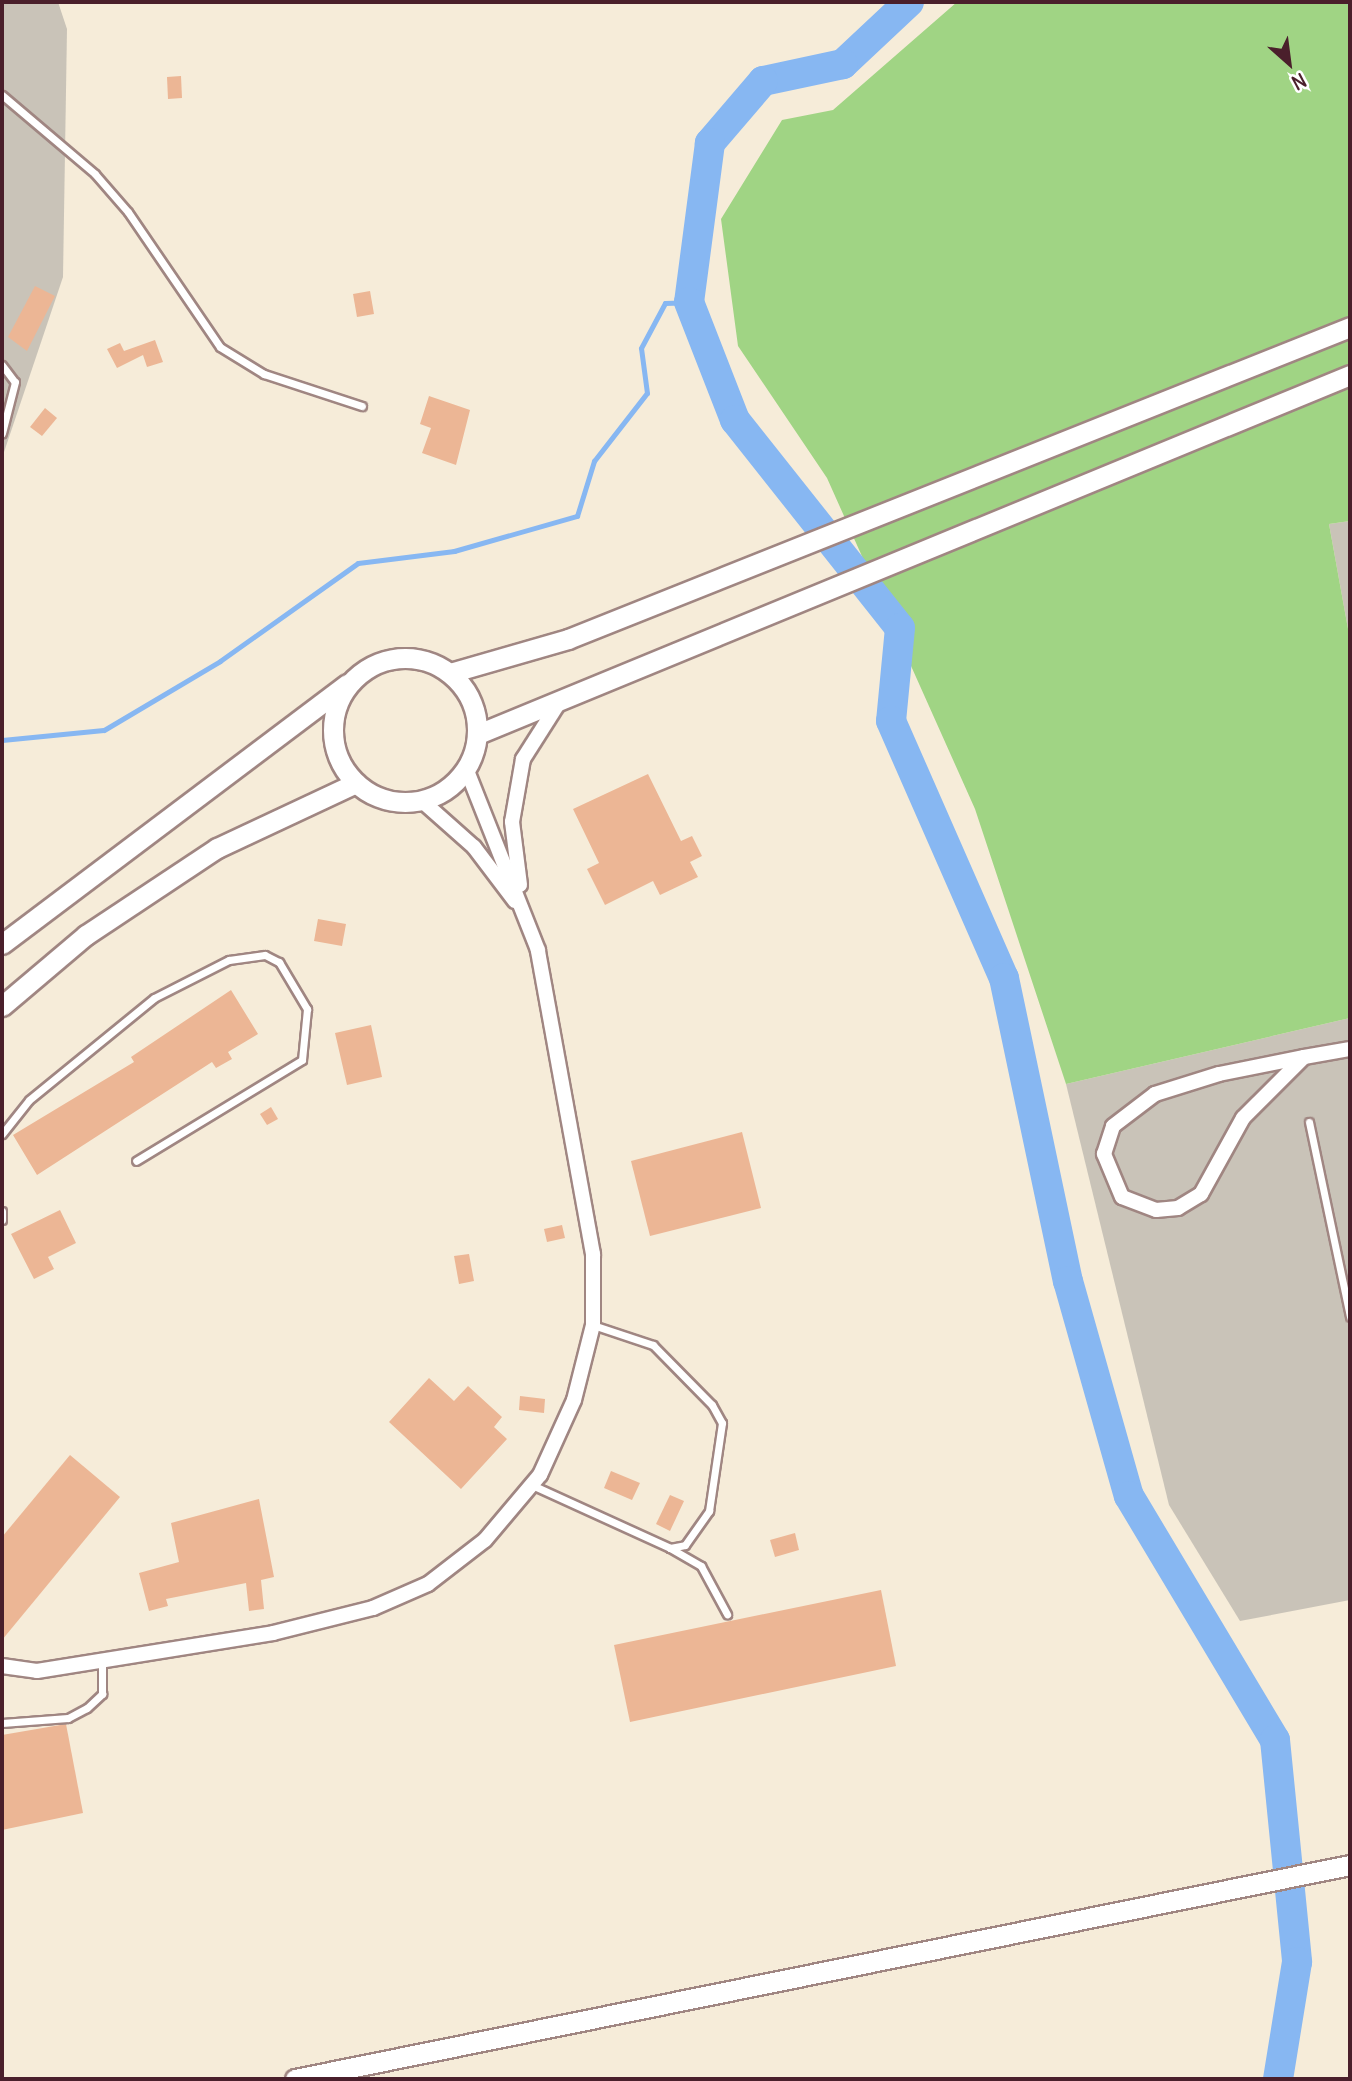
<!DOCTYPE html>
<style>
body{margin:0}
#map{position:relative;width:1352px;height:2081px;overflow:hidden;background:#f6ecd9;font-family:Delius,sans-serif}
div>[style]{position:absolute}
.industrial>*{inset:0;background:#c9c3b8}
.green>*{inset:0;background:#a0d484}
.stream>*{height:5px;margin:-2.5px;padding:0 2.5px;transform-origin:2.5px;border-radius:2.5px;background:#87b7f2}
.river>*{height:30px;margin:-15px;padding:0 15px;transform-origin:15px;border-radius:15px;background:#87b7f2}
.building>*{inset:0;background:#ecb695}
.roads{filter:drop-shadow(2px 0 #a08682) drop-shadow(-2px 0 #a08682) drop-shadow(0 2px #a08682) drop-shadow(0 -2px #a08682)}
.lane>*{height:7px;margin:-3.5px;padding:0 3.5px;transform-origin:3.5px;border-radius:3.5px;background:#fff}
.street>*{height:14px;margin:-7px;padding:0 7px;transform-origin:7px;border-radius:7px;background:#fff}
.secondary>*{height:19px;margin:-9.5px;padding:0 9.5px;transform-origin:9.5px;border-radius:9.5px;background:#fff}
.secondary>.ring{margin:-9.5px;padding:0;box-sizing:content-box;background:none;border:19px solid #fff;border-radius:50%}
span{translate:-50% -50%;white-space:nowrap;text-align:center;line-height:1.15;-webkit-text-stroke:6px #fff;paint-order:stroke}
.frame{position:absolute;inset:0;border:4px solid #4a1f2b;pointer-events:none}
.north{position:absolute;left:1254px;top:28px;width:70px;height:70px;-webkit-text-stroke:5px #fff;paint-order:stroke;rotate:152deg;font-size:19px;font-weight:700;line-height:28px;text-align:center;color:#4a1f2b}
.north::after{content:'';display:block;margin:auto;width:24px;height:32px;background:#4a1f2b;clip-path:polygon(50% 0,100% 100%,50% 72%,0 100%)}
</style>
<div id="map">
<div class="industrial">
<div style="clip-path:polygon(2px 2px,58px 2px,67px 29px,63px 277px,2px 458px)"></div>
<div style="clip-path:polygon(1350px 521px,1350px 640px,1329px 524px)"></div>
<div style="clip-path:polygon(1350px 1018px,1350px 1600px,1240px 1621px,1169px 1505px,1066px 1084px)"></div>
</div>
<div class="green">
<div style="clip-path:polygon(957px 2px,1350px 2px,1350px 521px,1329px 524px,1350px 640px,1350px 1018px,1066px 1084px,975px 809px,827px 478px,738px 346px,721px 219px,782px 120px,833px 110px)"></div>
</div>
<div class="stream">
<div style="left:1349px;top:2px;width:2px;rotate:63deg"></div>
<div style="left:2px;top:740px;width:102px;rotate:-5.6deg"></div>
<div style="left:104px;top:730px;width:135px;rotate:-30.7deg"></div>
<div style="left:220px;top:661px;width:169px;rotate:-35.4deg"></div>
<div style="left:358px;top:563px;width:97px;rotate:-7.1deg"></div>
<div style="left:454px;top:551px;width:128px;rotate:-15.9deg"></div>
<div style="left:577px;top:516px;width:58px;rotate:-72.8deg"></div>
<div style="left:594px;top:461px;width:86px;rotate:-52.1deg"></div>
<div style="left:647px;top:393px;width:45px;rotate:-97.6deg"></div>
<div style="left:641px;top:348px;width:51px;rotate:-61.9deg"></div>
<div style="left:665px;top:303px;width:24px;rotate:-2deg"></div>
</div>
<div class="river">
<div style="left:909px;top:2px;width:91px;rotate:136.8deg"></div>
<div style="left:843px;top:64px;width:82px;rotate:168deg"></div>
<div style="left:763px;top:81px;width:82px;rotate:130.5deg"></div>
<div style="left:710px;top:143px;width:160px;rotate:97.5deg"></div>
<div style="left:689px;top:302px;width:127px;rotate:68.7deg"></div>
<div style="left:735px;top:420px;width:265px;rotate:51.6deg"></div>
<div style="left:900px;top:628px;width:93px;rotate:95.5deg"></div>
<div style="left:891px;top:721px;width:281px;rotate:66.3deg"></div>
<div style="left:1004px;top:978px;width:310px;rotate:78.1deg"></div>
<div style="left:1068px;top:1281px;width:223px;rotate:74.2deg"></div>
<div style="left:1129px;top:1496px;width:284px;rotate:59.1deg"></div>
<div style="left:1275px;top:1740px;width:223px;rotate:84.3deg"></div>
<div style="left:1297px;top:1962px;width:119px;rotate:99.2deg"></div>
</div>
<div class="building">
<div style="clip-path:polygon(181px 76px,182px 98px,168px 99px,167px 77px)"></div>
<div style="clip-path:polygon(35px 286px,55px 296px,27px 351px,8px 337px)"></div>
<div style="clip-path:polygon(370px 291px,374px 314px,357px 317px,353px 294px)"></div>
<div style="clip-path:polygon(155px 340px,163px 362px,147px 367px,143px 355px,117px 368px,107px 349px,120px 343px,124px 351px)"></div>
<div style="clip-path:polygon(429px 396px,470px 410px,456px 465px,422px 453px,431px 428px,420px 424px)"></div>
<div style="clip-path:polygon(45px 408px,57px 418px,42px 436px,30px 427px)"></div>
<div style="clip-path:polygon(648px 774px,681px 841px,692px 836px,702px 856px,690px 862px,698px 877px,660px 895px,653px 881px,605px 905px,587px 869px,599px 863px,573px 809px)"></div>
<div style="clip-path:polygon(318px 919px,346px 924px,342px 946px,314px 941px)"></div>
<div style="clip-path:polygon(231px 990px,258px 1034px,228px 1052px,232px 1059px,216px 1068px,212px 1062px,37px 1175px,13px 1135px,134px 1062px,131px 1057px)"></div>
<div style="clip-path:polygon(371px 1025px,382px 1077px,347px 1085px,335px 1033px)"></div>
<div style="clip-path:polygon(271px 1107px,278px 1119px,267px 1125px,260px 1114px)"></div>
<div style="clip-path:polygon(742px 1132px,761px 1208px,650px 1236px,631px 1161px)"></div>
<div style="clip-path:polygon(60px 1210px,76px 1243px,48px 1257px,54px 1269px,34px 1279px,11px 1234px)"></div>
<div style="clip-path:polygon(562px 1225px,565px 1238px,547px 1242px,544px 1229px)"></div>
<div style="clip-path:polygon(469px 1254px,474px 1281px,459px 1284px,454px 1256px)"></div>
<div style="clip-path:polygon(429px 1378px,454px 1401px,468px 1386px,502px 1417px,494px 1427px,507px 1439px,461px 1489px,389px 1422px)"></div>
<div style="clip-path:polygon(520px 1396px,545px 1399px,544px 1413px,519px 1410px)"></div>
<div style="clip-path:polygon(70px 1455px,120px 1497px,2px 1640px,2px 1537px)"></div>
<div style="clip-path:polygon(611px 1471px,640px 1483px,632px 1500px,604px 1488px)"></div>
<div style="clip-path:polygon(670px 1495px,684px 1501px,670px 1531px,656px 1524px)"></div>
<div style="clip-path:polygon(259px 1499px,274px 1577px,261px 1580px,264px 1609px,249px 1611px,246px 1583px,166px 1599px,168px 1606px,149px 1611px,139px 1573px,179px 1562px,171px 1523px)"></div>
<div style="clip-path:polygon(795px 1533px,799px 1550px,775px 1557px,770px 1540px)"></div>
<div style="clip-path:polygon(881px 1590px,896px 1666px,630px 1722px,614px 1645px)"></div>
<div style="clip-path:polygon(66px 1724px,83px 1813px,2px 1830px,2px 1735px)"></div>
</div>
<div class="roads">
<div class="lane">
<div style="left:2px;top:95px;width:122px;rotate:40.3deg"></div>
<div style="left:95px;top:174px;width:50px;rotate:49deg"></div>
<div style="left:128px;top:212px;width:163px;rotate:55.7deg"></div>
<div style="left:220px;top:347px;width:52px;rotate:31.5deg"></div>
<div style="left:264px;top:374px;width:103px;rotate:18.1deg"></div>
<div style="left:2px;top:365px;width:21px;rotate:53deg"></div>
<div style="left:15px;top:382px;width:53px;rotate:104.3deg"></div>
<div style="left:1309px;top:1122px;width:199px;rotate:78.1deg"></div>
<div style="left:2px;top:1134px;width:43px;rotate:-51.5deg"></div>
<div style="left:29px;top:1100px;width:161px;rotate:-39.2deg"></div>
<div style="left:154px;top:998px;width:84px;rotate:-26.9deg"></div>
<div style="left:229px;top:960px;width:36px;rotate:-8deg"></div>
<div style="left:265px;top:955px;width:16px;rotate:27deg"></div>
<div style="left:279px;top:962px;width:55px;rotate:59.2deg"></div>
<div style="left:307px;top:1009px;width:51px;rotate:95.6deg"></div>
<div style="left:302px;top:1060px;width:194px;rotate:148.7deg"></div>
<div style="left:2px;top:1211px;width:9px;rotate:90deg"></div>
<div style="left:532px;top:1485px;width:152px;rotate:24.5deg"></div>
<div style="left:670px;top:1548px;width:15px;rotate:-11deg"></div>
<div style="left:685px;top:1545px;width:42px;rotate:-54.8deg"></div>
<div style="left:709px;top:1511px;width:89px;rotate:-81.6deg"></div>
<div style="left:722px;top:1423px;width:21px;rotate:-119deg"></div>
<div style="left:712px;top:1405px;width:84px;rotate:-134.5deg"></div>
<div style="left:653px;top:1345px;width:63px;rotate:-161.6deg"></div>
<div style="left:670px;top:1548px;width:36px;rotate:30deg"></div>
<div style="left:701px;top:1566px;width:55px;rotate:61.6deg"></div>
<div style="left:2px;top:1723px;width:66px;rotate:-4.3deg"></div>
<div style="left:68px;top:1718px;width:21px;rotate:-28deg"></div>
<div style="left:87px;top:1708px;width:21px;rotate:-43deg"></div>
<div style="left:102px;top:1694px;width:33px;rotate:-90deg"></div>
</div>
<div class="street">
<div style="left:421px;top:800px;width:71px;rotate:41.6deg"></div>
<div style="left:474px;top:847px;width:68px;rotate:52.8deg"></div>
<div style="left:520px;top:885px;width:64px;rotate:-97.2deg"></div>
<div style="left:512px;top:822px;width:64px;rotate:-80.1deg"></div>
<div style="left:523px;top:759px;width:65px;rotate:-57.5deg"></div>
<div style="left:1304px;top:1057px;width:86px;rotate:135deg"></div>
<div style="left:1243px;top:1118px;width:87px;rotate:118.9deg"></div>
<div style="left:1201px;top:1194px;width:27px;rotate:149deg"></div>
<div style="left:1178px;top:1208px;width:22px;rotate:175deg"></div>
<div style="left:1156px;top:1210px;width:36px;rotate:-159deg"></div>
<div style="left:1122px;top:1197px;width:47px;rotate:-112.7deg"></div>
<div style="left:1104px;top:1154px;width:29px;rotate:-72deg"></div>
<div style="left:1113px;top:1126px;width:53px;rotate:-37.3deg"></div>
<div style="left:1155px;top:1094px;width:67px;rotate:-17.4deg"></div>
<div style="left:1219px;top:1074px;width:87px;rotate:-11.3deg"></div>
<div style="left:1304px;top:1057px;width:47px;rotate:-9.9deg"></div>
<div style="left:2px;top:1666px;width:35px;rotate:8deg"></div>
<div style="left:37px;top:1671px;width:239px;rotate:-9.1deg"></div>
<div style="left:273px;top:1633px;width:103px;rotate:-14deg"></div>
<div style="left:373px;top:1608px;width:60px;rotate:-23.6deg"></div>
<div style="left:428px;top:1584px;width:72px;rotate:-37.7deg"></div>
<div style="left:485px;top:1540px;width:85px;rotate:-49.8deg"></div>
<div style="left:540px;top:1475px;width:82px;rotate:-65.6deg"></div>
<div style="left:574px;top:1400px;width:77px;rotate:-75.8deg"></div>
<div style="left:593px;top:1325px;width:71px;rotate:-90deg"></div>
<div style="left:593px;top:1254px;width:309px;rotate:-100.3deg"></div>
<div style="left:538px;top:950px;width:196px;rotate:-111.6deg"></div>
</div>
<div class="secondary">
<div class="ring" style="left:333px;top:658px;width:125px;height:125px"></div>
<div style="left:450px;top:673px;width:123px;rotate:-16.1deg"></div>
<div style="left:568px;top:639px;width:842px;rotate:-21.75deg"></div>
<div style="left:478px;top:734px;width:943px;rotate:-22.38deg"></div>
<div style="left:2px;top:944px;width:432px;rotate:-37deg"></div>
<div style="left:2px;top:1006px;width:110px;rotate:-40.2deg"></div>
<div style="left:86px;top:935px;width:157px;rotate:-33.6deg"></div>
<div style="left:217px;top:848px;width:153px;rotate:-25.1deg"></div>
<div style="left:295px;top:2079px;width:1076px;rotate:-11.47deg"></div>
</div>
</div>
<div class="frame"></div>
<div class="north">N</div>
</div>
